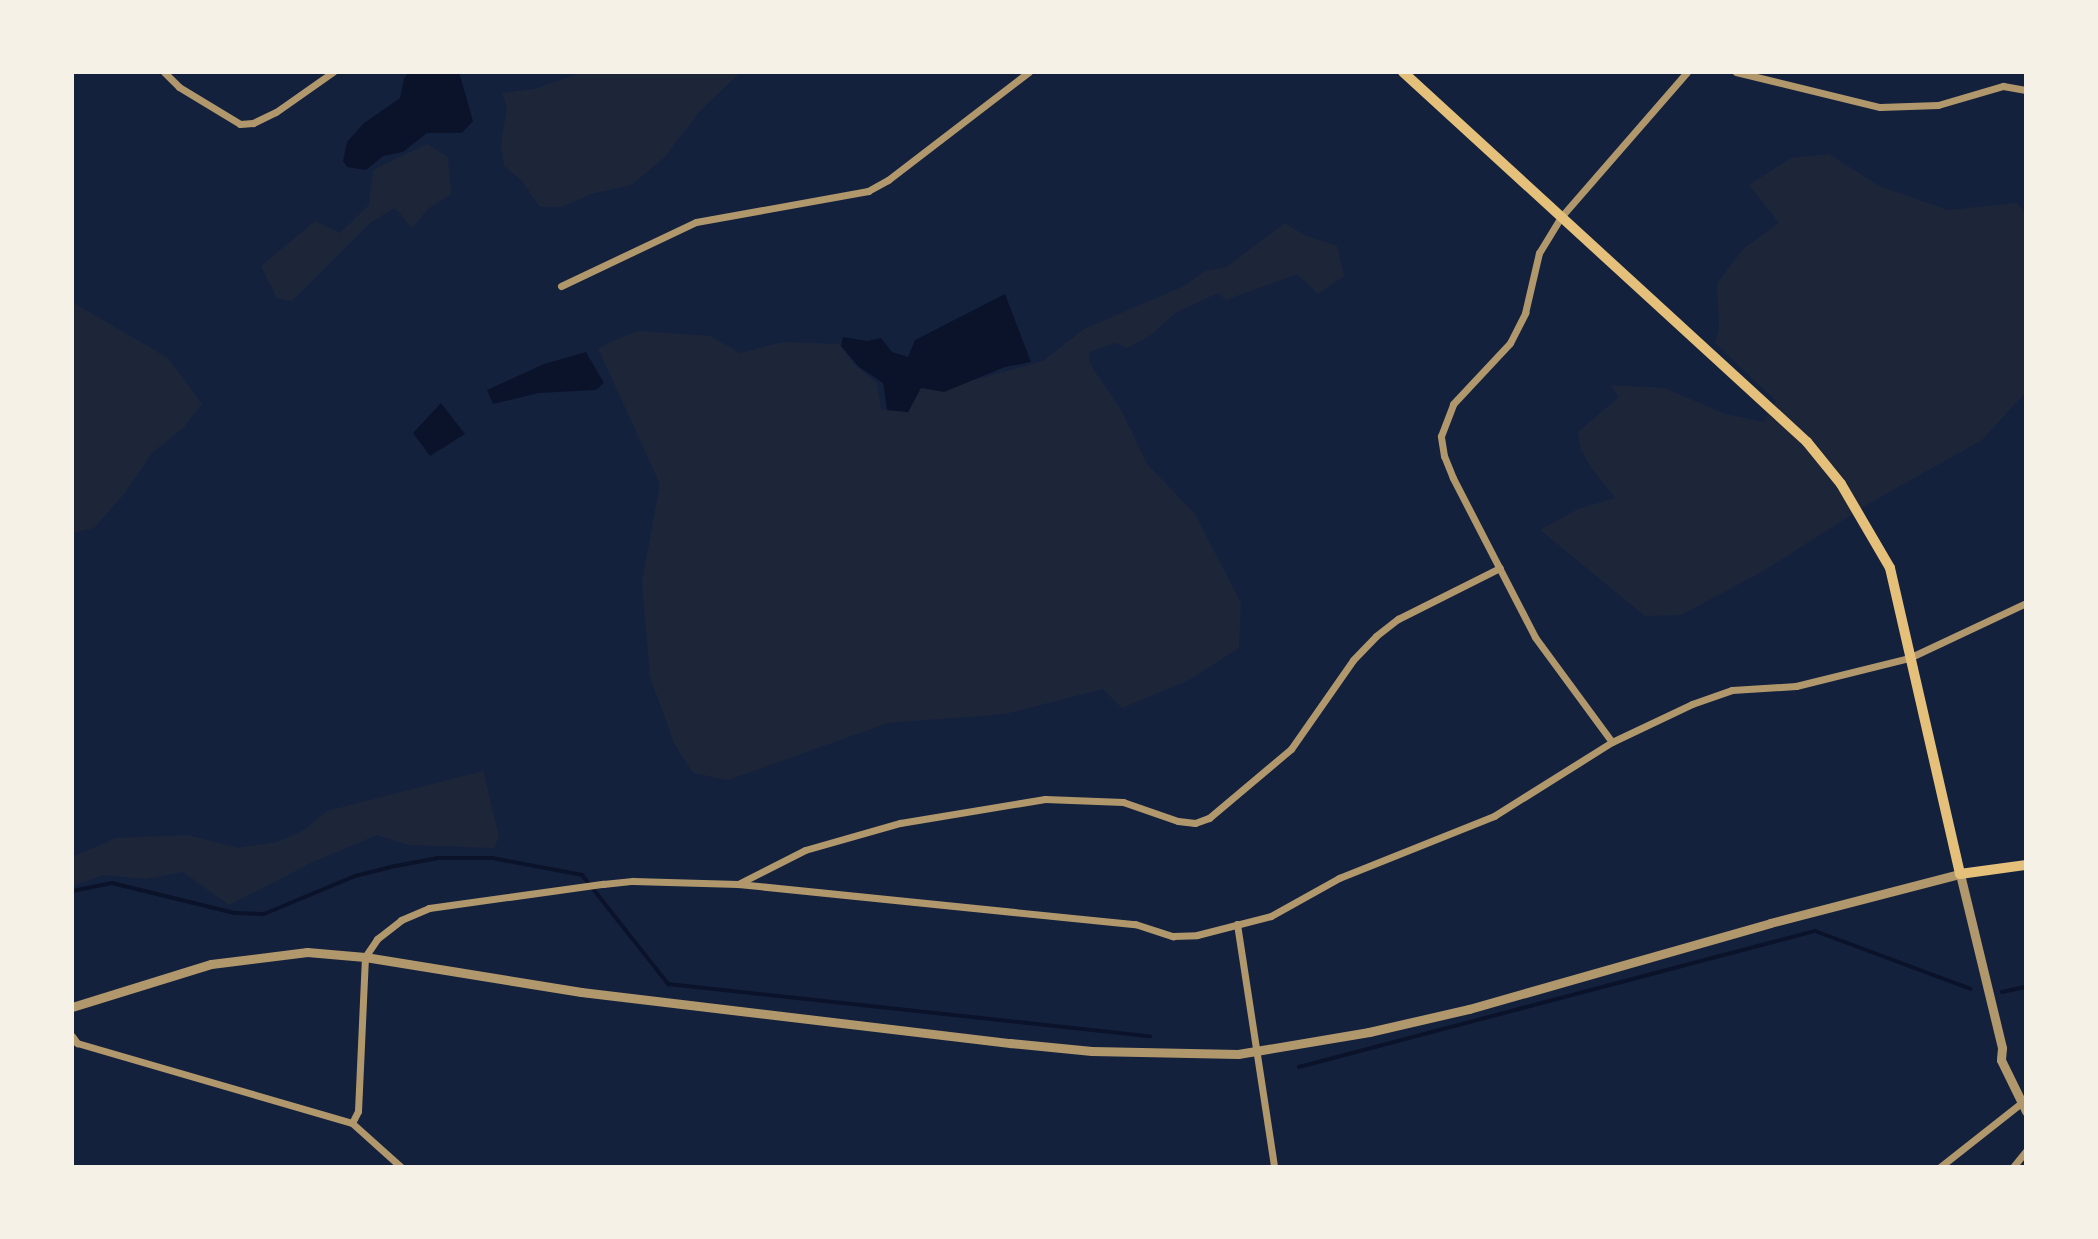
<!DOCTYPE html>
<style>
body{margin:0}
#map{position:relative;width:2098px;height:1239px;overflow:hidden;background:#14213d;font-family:"Space Grotesk",sans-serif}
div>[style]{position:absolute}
.green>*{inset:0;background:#1d2539}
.water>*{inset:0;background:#0b132b}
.stream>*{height:4px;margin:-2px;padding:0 2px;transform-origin:2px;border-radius:2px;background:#0b132b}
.minor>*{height:7px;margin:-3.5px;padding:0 3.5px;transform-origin:3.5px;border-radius:3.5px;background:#b1986c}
.tertiary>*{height:9px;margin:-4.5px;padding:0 4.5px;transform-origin:4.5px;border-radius:4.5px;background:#b1986c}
.secondary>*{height:10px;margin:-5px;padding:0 5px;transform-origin:5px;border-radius:5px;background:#e5c07b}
span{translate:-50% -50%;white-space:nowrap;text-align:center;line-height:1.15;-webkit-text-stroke:6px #f6f1e7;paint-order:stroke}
.frame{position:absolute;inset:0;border:74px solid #f6f1e7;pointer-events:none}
</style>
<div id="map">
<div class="green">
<div style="clip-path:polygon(582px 72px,741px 72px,699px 112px,664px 158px,631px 185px,591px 194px,561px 207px,540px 207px,521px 180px,504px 166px,501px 144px,507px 107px,502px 93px,535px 89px)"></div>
<div style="clip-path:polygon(427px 144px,448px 157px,451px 194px,428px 209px,412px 228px,395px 208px,371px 222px,292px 301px,277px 298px,261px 266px,315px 221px,340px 233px,369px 205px,373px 170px)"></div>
<div style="clip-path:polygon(1829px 154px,1879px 186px,1948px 210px,2017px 203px,2026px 215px,2026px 392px,1982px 440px,1870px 503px,1765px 570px,1681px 615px,1645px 616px,1540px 530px,1578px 509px,1615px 498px,1592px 469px,1581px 450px,1578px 432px,1619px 397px,1611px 385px,1664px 388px,1726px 414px,1764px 422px,1776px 401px,1715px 343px,1719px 328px,1717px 283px,1744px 248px,1779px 223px,1749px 185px,1791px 158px)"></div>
<div style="clip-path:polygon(1285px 223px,1304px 235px,1337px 246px,1344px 276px,1318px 294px,1297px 274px,1226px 300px,1218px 293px,1175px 313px,1151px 335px,1127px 348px,1115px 343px,1089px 352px,1090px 364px,1121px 410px,1148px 465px,1195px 514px,1241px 603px,1239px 648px,1189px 680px,1122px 708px,1103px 689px,1005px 714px,888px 723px,728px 780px,693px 773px,675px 745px,650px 677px,642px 582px,660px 484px,598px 348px,637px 331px,710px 336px,740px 353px,783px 342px,839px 344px,855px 365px,877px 383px,881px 409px,908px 413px,920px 386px,945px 388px,1043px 361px,1084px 329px,1184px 286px,1205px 271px,1226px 267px)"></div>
<div style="clip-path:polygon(72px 302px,168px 358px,202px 404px,184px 427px,152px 453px,124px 494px,94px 528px,72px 533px)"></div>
<div style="clip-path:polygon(483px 771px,499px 836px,494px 848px,409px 845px,377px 835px,315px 861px,229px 905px,183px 872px,146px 879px,103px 875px,72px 886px,72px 857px,116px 838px,188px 835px,238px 848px,277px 842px,304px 830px,327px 811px)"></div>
</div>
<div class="water">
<div style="clip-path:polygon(409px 72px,459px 72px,473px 121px,462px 133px,427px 133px,403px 152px,383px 156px,366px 170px,347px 167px,343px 161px,347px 142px,364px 123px,400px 98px,404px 78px)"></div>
<div style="clip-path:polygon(1005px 294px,1031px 362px,1005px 367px,944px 392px,921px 388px,908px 412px,887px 410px,883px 383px,859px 367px,841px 346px,843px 337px,867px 341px,881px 338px,892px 352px,908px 357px,915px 340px)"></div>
<div style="clip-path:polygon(586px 352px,604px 383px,596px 390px,539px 393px,493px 404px,487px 390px,544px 364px)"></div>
<div style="clip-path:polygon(441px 403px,465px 434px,430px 456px,413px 433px)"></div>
</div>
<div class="stream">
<div style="left:72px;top:891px;width:41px;rotate:-11.3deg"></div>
<div style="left:112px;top:883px;width:126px;rotate:13.8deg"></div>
<div style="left:234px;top:913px;width:30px;rotate:2deg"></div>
<div style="left:264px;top:914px;width:99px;rotate:-22.7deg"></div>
<div style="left:355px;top:876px;width:36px;rotate:-14deg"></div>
<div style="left:390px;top:867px;width:49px;rotate:-10.6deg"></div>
<div style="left:438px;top:858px;width:54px"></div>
<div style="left:492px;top:858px;width:92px;rotate:10.7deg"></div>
<div style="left:582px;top:875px;width:139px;rotate:51.7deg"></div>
<div style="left:668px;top:984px;width:485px;rotate:6.2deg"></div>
<div style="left:2002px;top:992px;width:25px;rotate:-12deg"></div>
<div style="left:1299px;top:1067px;width:534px;rotate:-14.77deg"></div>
<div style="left:1815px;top:931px;width:166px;rotate:20.4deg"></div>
</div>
<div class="minor">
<div style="left:164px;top:72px;width:21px;rotate:45deg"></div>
<div style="left:179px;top:87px;width:71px;rotate:31.2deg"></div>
<div style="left:240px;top:124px;width:13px;rotate:-4deg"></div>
<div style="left:253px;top:123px;width:25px;rotate:-26deg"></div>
<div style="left:276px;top:112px;width:70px;rotate:-35.1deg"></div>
<div style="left:1736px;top:72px;width:148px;rotate:13.7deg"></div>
<div style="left:1880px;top:107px;width:58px;rotate:-2deg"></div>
<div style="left:1938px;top:105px;width:68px;rotate:-16.3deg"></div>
<div style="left:2003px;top:86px;width:23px;rotate:10deg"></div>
<div style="left:561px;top:286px;width:149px;rotate:-25.4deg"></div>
<div style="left:696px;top:222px;width:175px;rotate:-10.2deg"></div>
<div style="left:868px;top:191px;width:23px;rotate:-29deg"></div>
<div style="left:888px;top:180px;width:178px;rotate:-37.5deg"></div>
<div style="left:1612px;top:742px;width:130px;rotate:-126.3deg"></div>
<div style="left:1535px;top:637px;width:179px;rotate:-117.3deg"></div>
<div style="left:1453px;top:478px;width:24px;rotate:-112deg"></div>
<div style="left:1444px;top:456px;width:20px;rotate:-99deg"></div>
<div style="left:1441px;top:436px;width:34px;rotate:-69deg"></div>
<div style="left:1453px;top:404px;width:83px;rotate:-46.9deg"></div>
<div style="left:1510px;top:343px;width:34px;rotate:-63deg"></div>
<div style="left:1525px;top:313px;width:62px;rotate:-76.9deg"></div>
<div style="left:1539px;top:253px;width:42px;rotate:-58.6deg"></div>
<div style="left:1561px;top:217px;width:192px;rotate:-49deg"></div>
<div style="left:738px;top:884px;width:399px;rotate:5.8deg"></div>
<div style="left:1135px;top:924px;width:40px;rotate:18deg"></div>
<div style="left:1173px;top:936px;width:24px;rotate:-2deg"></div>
<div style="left:1197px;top:935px;width:76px;rotate:-14.4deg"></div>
<div style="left:1271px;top:916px;width:78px;rotate:-29.2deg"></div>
<div style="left:1339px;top:878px;width:167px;rotate:-21.8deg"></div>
<div style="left:1494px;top:816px;width:139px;rotate:-32.1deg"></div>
<div style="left:1612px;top:742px;width:89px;rotate:-25.4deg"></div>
<div style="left:1692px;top:704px;width:42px;rotate:-19.3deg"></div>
<div style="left:1732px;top:690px;width:64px;rotate:-3.6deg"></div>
<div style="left:1796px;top:686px;width:116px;rotate:-13.9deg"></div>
<div style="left:1909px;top:658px;width:129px;rotate:-25.2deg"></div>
<div style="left:1237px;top:924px;width:246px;rotate:81.3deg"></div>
<div style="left:72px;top:1036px;width:9px;rotate:54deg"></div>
<div style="left:77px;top:1043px;width:286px;rotate:16.2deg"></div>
<div style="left:352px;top:1123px;width:66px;rotate:41.9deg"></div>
<div style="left:352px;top:1123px;width:13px;rotate:-63deg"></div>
<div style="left:358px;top:1111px;width:154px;rotate:-87.4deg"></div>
<div style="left:365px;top:957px;width:22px;rotate:-56deg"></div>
<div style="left:377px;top:939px;width:31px;rotate:-38deg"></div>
<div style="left:401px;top:920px;width:30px;rotate:-23deg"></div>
<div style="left:429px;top:908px;width:176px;rotate:-7.9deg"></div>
<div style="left:603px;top:884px;width:30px;rotate:-6deg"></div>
<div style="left:633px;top:881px;width:105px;rotate:1.6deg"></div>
<div style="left:738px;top:884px;width:75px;rotate:-26.9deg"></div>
<div style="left:805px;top:850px;width:99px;rotate:-15.9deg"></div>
<div style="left:900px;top:823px;width:147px;rotate:-9.4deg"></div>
<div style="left:1045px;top:799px;width:78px;rotate:2.2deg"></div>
<div style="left:1123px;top:802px;width:58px;rotate:19.1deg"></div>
<div style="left:1178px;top:821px;width:17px;rotate:7deg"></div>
<div style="left:1195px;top:823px;width:15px;rotate:-20deg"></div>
<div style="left:1209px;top:818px;width:107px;rotate:-40.1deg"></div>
<div style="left:1291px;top:749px;width:108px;rotate:-55.1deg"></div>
<div style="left:1353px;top:660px;width:33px;rotate:-46deg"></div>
<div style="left:1376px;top:636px;width:28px;rotate:-38deg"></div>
<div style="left:1398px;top:619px;width:114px;rotate:-26.6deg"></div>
<div style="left:1940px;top:1167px;width:103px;rotate:-38.3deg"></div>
<div style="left:2013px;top:1167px;width:21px;rotate:-51deg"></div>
</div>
<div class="tertiary">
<div style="left:72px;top:1007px;width:145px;rotate:-17.2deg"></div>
<div style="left:211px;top:964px;width:97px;rotate:-7.1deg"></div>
<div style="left:307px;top:952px;width:58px;rotate:4.9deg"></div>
<div style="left:365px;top:957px;width:219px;rotate:9.2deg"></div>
<div style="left:581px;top:992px;width:432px;rotate:6.8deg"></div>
<div style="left:1010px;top:1043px;width:82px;rotate:5.6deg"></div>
<div style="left:1092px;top:1051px;width:146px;rotate:1.2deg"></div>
<div style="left:1238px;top:1054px;width:133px;rotate:-9.5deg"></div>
<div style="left:1369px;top:1032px;width:103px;rotate:-13deg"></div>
<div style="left:1469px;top:1009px;width:313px;rotate:-15.9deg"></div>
<div style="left:1770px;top:923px;width:196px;rotate:-14.5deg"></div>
<div style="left:1960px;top:874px;width:179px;rotate:76.4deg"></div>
<div style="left:2002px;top:1048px;width:12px;rotate:95deg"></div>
<div style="left:2001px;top:1060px;width:57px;rotate:63.9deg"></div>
</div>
<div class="secondary">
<div style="left:1403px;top:72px;width:548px;rotate:42.48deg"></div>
<div style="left:1807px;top:442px;width:54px;rotate:51deg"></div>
<div style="left:1841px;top:484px;width:97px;rotate:59.7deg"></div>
<div style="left:1890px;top:568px;width:314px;rotate:77.1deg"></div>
<div style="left:1960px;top:874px;width:67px;rotate:-7.8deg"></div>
</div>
<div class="frame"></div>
</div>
